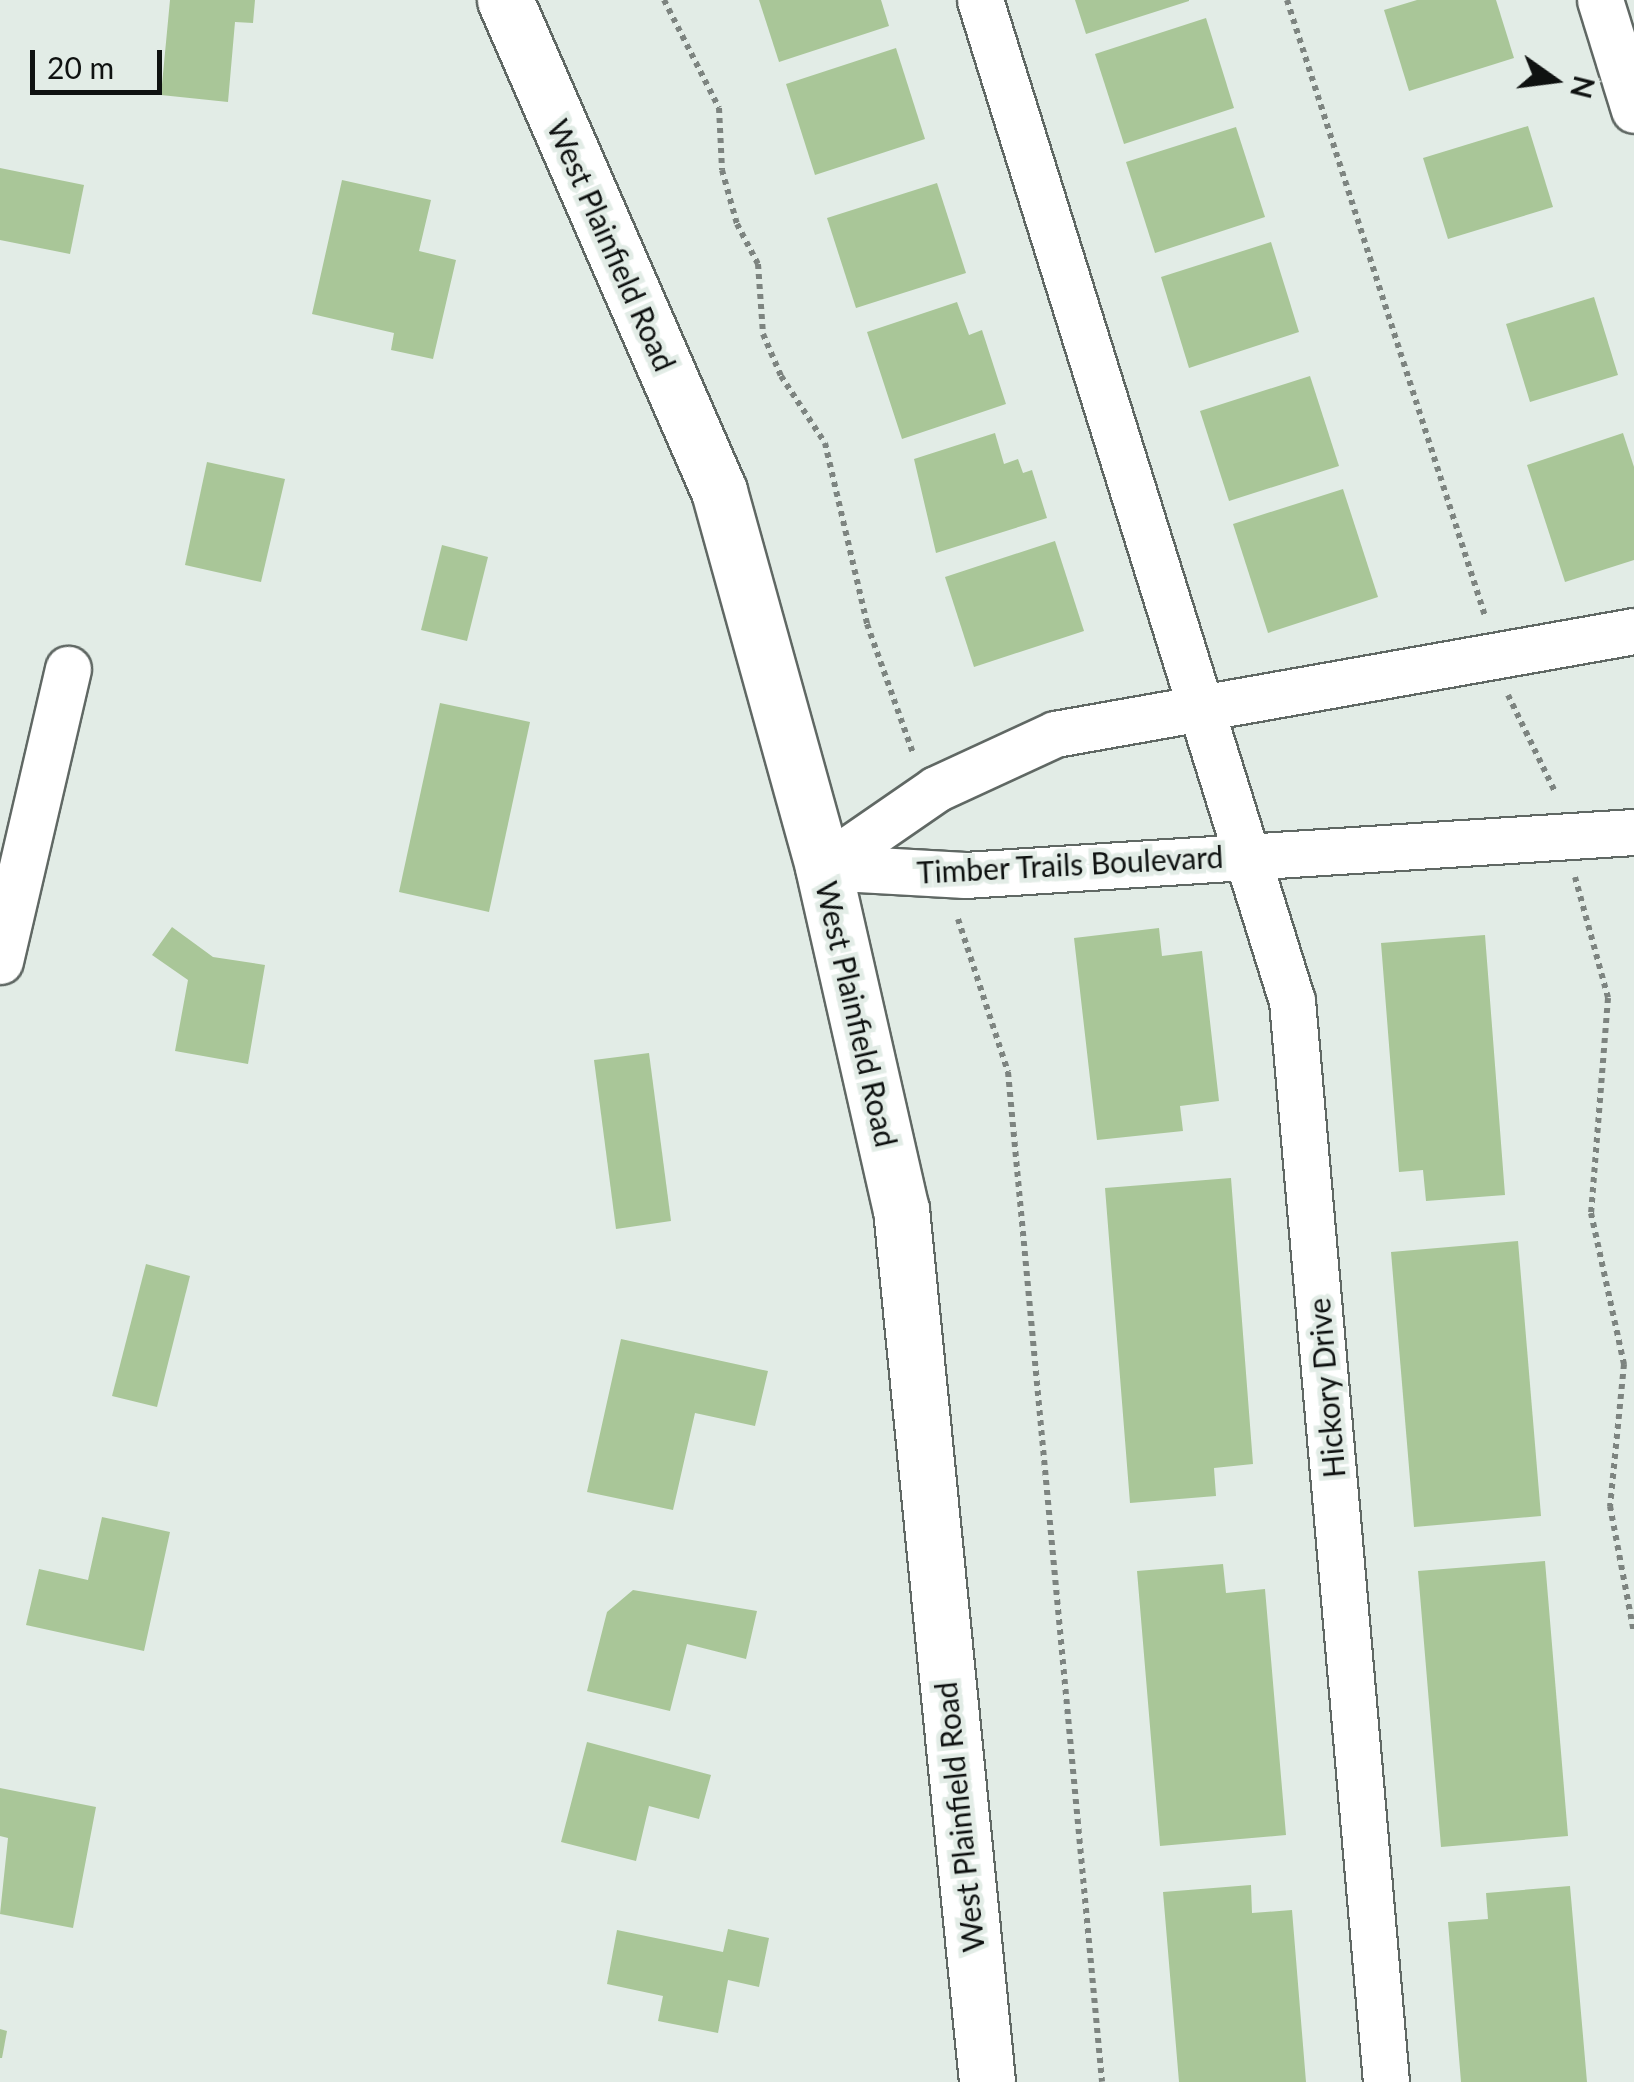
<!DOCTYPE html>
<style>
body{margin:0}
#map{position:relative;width:1634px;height:2082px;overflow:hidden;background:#e2ece6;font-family:Lato,sans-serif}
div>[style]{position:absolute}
.building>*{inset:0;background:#a9c698}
.path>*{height:6px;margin-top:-3px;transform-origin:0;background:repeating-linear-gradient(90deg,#7d8480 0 5px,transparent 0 10px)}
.roads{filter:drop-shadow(2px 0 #606864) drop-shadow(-2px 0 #606864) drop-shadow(0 2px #606864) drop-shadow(0 -2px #606864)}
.minor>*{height:45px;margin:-22.5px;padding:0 22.5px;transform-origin:22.5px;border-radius:22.5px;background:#fff}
.major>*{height:55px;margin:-27.5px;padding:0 27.5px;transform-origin:27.5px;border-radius:27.5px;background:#fff}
span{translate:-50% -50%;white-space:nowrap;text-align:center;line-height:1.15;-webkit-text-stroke:9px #e2ece6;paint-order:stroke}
.street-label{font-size:30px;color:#0f1211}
.north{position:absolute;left:1504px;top:30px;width:100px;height:100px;-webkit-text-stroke:8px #e2ece6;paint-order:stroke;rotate:104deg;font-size:28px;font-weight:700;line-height:40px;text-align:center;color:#0f1211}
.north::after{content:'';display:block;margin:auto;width:35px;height:45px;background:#0f1211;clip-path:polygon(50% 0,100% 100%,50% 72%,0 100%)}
.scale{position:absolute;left:30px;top:50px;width:132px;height:45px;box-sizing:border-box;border:5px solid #0f1211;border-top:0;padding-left:12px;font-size:30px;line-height:35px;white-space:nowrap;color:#0f1211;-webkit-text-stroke:8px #e2ece6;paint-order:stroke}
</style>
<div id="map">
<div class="building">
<div style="clip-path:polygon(170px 0,255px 0,253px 23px,235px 22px,228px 102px,161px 95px)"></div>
<div style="clip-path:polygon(759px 0,881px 0,889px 26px,779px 62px)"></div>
<div style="clip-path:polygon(1075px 0,1189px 0,1189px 1px,1086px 34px)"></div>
<div style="clip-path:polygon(1417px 0,1496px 0,1514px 58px,1409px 91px,1384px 10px)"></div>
<div style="clip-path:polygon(1206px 18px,1234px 108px,1124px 144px,1095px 54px)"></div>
<div style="clip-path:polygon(896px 48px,925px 139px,815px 175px,786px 84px)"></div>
<div style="clip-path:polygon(1528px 126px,1553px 207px,1448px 239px,1423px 158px)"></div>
<div style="clip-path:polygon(1236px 127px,1265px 217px,1155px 253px,1126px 162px)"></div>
<div style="clip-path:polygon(0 168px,84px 185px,70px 254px,0 240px)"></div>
<div style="clip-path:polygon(342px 180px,431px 200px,419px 251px,456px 260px,433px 359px,391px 350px,394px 333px,312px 314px)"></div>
<div style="clip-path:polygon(937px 183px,966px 273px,856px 308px,827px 218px)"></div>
<div style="clip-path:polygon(1271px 242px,1299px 332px,1189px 368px,1161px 277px)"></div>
<div style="clip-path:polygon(1594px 297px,1618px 375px,1530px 402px,1506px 324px)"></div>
<div style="clip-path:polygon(957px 302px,969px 335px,982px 330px,1006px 404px,902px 439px,867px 332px)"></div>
<div style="clip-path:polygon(1310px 376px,1339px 466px,1229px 501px,1200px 411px)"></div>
<div style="clip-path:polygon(995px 433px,1004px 464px,1018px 459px,1023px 473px,1032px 470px,1047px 518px,936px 553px,914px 459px)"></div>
<div style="clip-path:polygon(1623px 433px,1634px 467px,1634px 560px,1565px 582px,1527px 465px)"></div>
<div style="clip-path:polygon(207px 462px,285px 479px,261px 582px,185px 565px)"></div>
<div style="clip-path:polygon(1343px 489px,1378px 597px,1268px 633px,1233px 524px)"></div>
<div style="clip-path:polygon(1055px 541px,1084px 631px,974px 667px,945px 577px)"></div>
<div style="clip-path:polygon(442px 545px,488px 557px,467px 641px,421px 630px)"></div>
<div style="clip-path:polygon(440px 703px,530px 722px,489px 912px,399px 892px)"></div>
<div style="clip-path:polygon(172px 927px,213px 957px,265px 965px,248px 1064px,175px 1051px,188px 980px,152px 955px)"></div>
<div style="clip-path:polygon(1159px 928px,1162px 956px,1202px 951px,1219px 1101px,1180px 1106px,1183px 1131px,1097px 1140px,1074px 938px)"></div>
<div style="clip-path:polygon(1485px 935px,1505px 1195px,1426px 1201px,1423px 1170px,1399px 1172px,1381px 943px)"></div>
<div style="clip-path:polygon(649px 1053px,671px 1221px,616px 1229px,594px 1060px)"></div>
<div style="clip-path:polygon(1231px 1178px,1253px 1464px,1214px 1468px,1216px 1496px,1130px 1503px,1105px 1188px)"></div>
<div style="clip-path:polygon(1518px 1241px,1541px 1516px,1414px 1527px,1391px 1252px)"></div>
<div style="clip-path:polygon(146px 1264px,190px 1276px,157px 1407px,112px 1396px)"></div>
<div style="clip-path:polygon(621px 1339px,768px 1371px,755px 1426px,695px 1413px,673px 1510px,587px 1492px)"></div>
<div style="clip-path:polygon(102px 1517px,170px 1532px,144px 1651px,26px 1625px,39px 1569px,88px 1580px)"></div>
<div style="clip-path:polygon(1545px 1561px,1568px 1836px,1441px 1847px,1418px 1571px)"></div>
<div style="clip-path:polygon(1223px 1564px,1226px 1593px,1265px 1589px,1286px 1835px,1160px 1846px,1137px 1571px)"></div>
<div style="clip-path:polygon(633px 1590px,757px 1611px,746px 1659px,687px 1644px,670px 1711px,587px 1691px,607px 1612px)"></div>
<div style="clip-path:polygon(587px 1742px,711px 1775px,699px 1819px,649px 1806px,636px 1861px,561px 1842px)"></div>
<div style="clip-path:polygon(0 1788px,96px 1807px,73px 1928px,0 1914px,8px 1838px,0 1836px)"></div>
<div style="clip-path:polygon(1251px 1885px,1252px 1913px,1292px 1910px,1306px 2082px,1179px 2082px,1163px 1892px)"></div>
<div style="clip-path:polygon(1570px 1886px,1587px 2082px,1461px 2082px,1448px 1922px,1488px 1919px,1486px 1893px)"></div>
<div style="clip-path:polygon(728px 1929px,769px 1938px,759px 1987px,728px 1980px,718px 2033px,658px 2021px,663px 1996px,607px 1984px,617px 1930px,723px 1952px)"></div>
<div style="clip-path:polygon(0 2029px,7px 2031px,2px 2058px,0 2058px)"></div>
</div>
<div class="path">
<div style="left:664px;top:0;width:121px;rotate:63deg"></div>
<div style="left:719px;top:108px;width:62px;rotate:87.2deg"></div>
<div style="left:722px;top:170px;width:56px;rotate:74.5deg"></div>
<div style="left:737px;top:224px;width:45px;rotate:62.3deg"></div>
<div style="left:758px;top:264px;width:70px;rotate:85.9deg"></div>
<div style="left:763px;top:334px;width:46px;rotate:66.8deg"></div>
<div style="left:781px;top:376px;width:80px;rotate:56.7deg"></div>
<div style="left:825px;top:443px;width:186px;rotate:76.9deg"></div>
<div style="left:867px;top:624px;width:137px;rotate:70.4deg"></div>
<div style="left:1287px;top:0;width:647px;rotate:72.18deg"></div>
<div style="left:1508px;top:695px;width:108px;rotate:64.1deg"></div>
<div style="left:1575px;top:877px;width:125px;rotate:74.7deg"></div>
<div style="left:1608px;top:998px;width:216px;rotate:94.5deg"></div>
<div style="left:1591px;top:1213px;width:155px;rotate:77.7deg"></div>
<div style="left:1624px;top:1364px;width:143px;rotate:95.6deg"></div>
<div style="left:1610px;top:1506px;width:129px;rotate:79.3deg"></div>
<div style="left:958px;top:919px;width:161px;rotate:71.9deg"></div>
<div style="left:1008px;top:1072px;width:1014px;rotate:84.68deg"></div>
</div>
<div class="roads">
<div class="minor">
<div style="left:980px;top:0;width:1048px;rotate:72.69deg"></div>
<div style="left:1292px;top:1001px;width:1085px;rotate:85.03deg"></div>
<div style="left:1600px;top:0;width:115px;rotate:72.8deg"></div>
<div style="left:823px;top:867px;width:137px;rotate:-34.6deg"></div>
<div style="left:936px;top:789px;width:131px;rotate:-24.8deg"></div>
<div style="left:1055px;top:734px;width:588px;rotate:-10.09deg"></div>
<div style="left:823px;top:867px;width:142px;rotate:3.2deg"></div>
<div style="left:965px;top:875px;width:670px;rotate:-3.68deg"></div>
<div style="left:0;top:961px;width:300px;rotate:-76.9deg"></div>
</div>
<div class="major">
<div style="left:505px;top:0;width:536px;rotate:66.45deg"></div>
<div style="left:719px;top:491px;width:390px;rotate:74.5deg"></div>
<div style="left:823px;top:867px;width:351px;rotate:77.2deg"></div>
<div style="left:901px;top:1209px;width:877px;rotate:84.37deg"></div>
</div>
</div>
<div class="street-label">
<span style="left:612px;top:245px;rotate:66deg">West Plainfield Road</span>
<span style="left:1070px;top:864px;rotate:-3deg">Timber Trails Boulevard</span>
<span style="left:857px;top:1014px;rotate:77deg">West Plainfield Road</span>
<span style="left:1326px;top:1388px;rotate:-95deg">Hickory Drive</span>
<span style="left:959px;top:1817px;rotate:-96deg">West Plainfield Road</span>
</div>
<div class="north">N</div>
<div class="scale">20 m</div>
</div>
